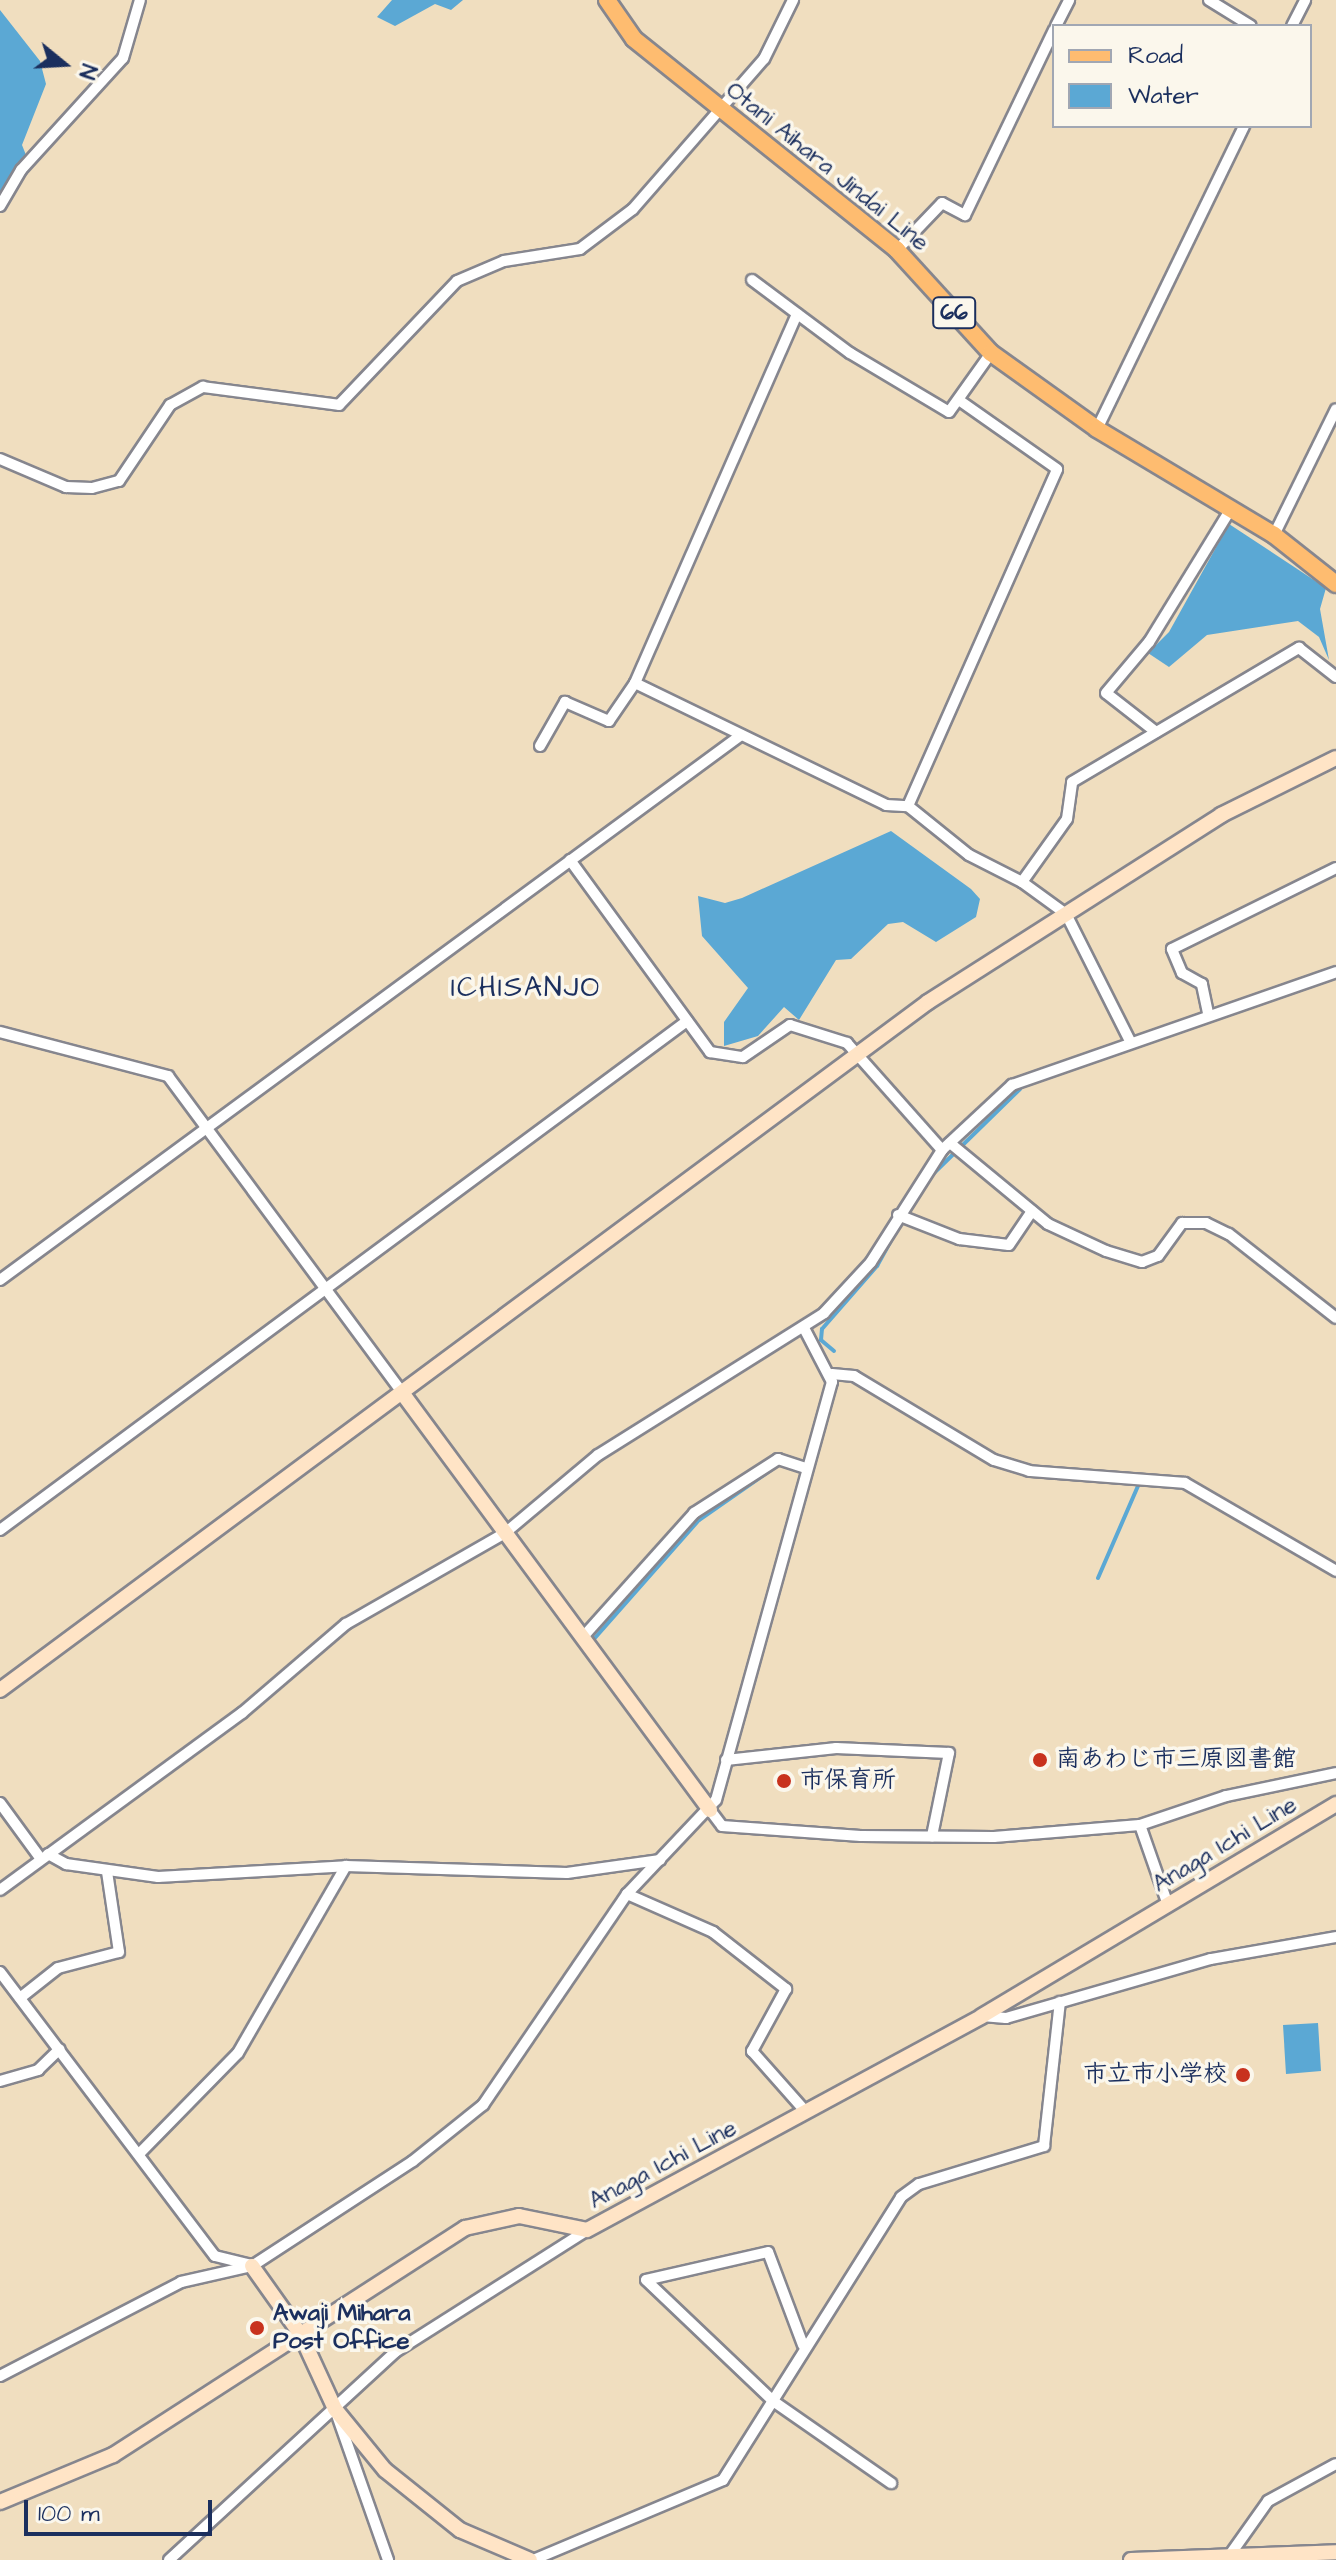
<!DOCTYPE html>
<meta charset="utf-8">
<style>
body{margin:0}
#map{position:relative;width:1336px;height:2560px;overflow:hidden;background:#f0debf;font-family:"Architects Daughter","Klee One",sans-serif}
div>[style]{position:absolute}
.water>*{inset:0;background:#5ba8d4}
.stream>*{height:4px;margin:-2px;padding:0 2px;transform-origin:2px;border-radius:2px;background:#5ba8d4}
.roads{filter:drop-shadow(2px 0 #86868e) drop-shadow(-2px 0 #86868e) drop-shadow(0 2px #86868e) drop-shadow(0 -2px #86868e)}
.street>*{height:10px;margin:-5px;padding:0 5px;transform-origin:5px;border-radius:5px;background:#fff}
.secondary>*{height:14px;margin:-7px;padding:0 7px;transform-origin:7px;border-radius:7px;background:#ffe4c6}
.primary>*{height:16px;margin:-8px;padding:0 8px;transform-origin:8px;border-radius:8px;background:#febc70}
.dots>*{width:22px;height:22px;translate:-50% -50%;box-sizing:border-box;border:4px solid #fbf7ec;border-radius:50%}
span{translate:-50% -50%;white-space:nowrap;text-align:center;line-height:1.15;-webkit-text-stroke:7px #fbf7ec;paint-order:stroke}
.shield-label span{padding:2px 6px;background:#fbf7ec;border:2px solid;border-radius:6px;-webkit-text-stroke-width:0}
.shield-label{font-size:22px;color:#1b2f5e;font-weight:700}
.street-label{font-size:24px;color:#1b2f5e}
.poi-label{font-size:24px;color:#1b2f5e;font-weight:700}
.left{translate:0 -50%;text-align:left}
.right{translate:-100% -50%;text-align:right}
.quarter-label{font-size:28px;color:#1b2f5e;letter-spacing:2px}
.legend{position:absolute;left:1052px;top:24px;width:260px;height:104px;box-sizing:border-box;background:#fbf7ec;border:2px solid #a1a7b3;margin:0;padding:10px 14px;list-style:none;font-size:24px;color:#1b2f5e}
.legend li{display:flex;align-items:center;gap:16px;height:40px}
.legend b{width:40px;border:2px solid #a1a7b3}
.north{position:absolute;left:24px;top:24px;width:80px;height:80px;-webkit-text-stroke:6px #fbf7ec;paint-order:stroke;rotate:108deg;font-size:22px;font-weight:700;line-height:32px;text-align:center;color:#1b2f5e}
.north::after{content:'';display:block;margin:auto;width:28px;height:36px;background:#1b2f5e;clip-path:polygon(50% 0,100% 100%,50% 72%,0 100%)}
.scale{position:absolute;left:24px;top:2500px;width:188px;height:36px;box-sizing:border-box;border:4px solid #1b2f5e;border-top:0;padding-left:10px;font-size:24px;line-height:28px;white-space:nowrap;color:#1b2f5e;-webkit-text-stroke:6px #fbf7ec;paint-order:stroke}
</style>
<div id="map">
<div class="water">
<div style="clip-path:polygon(392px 0,463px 0,451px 10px,435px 4px,395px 26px,377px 17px)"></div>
<div style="clip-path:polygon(0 10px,40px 61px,46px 84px,22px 145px,26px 155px,0 198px)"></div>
<div style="clip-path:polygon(1229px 524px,1326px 588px,1320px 609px,1329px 660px,1319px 637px,1298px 621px,1207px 635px,1169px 667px,1148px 653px,1169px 632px)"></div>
<div style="clip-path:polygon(891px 831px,971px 889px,980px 899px,976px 917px,936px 942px,903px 922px,888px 924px,851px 959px,836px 960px,799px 1020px,784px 1007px,758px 1036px,724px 1046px,724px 1022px,748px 988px,702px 936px,698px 896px,725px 903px,742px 898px)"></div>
<div style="clip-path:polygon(1318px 2023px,1321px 2071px,1286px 2074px,1283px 2025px)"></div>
</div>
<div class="stream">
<div style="left:932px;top:1175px;width:123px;rotate:-44.3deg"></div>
<div style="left:834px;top:1351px;width:17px;rotate:-140deg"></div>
<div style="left:821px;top:1340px;width:11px;rotate:-85deg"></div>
<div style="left:822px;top:1329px;width:84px;rotate:-48.9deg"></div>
<div style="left:877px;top:1266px;width:46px;rotate:-61.2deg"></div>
<div style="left:1098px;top:1578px;width:100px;rotate:-66.5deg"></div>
<div style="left:594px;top:1639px;width:159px;rotate:-48.6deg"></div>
<div style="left:699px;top:1520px;width:96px;rotate:-34.8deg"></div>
</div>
<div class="roads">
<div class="street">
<div style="left:1209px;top:0;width:49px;rotate:31.8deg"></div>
<div style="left:1056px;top:26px;width:29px;rotate:-63deg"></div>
<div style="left:1292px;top:26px;width:29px;rotate:-63deg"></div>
<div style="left:0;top:206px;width:42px;rotate:-59.7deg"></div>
<div style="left:21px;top:170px;width:151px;rotate:-47.7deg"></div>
<div style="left:123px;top:58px;width:60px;rotate:-73.7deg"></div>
<div style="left:897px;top:250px;width:65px;rotate:-46.2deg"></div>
<div style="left:942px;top:203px;width:26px;rotate:28deg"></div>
<div style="left:965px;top:215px;width:205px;rotate:-64.3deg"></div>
<div style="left:752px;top:280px;width:122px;rotate:36.7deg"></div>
<div style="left:850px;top:353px;width:115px;rotate:30.8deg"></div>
<div style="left:949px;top:412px;width:72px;rotate:-54.6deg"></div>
<div style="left:1097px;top:429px;width:337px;rotate:-64.1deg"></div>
<div style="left:0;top:459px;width:72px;rotate:23deg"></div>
<div style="left:66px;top:487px;width:26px;rotate:2deg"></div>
<div style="left:92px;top:488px;width:28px;rotate:-15deg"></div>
<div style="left:119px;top:481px;width:92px;rotate:-56.1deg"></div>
<div style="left:170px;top:405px;width:38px;rotate:-29deg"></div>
<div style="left:203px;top:387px;width:137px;rotate:7.5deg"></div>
<div style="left:339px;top:405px;width:171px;rotate:-46.4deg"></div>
<div style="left:457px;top:281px;width:51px;rotate:-23.1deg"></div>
<div style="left:504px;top:261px;width:77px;rotate:-9deg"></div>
<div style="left:580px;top:249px;width:66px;rotate:-37deg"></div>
<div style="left:633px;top:209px;width:199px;rotate:-48.9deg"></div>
<div style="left:764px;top:59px;width:66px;rotate:-63.8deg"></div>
<div style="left:1274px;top:535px;width:140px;rotate:-63.8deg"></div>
<div style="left:635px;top:683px;width:279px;rotate:25.9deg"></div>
<div style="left:886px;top:805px;width:22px;rotate:3deg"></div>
<div style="left:908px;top:806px;width:78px;rotate:38.8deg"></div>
<div style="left:969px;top:855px;width:59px;rotate:27deg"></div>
<div style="left:1156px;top:732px;width:63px;rotate:-142deg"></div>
<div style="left:1106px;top:693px;width:67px;rotate:-49.9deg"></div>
<div style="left:1149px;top:642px;width:158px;rotate:-58.4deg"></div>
<div style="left:540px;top:746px;width:51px;rotate:-60.4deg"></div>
<div style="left:565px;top:702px;width:48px;rotate:23.4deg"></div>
<div style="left:609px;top:721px;width:46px;rotate:-55.6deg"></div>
<div style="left:635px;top:683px;width:403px;rotate:-66.3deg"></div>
<div style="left:908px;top:806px;width:368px;rotate:-66.1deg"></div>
<div style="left:1057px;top:469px;width:120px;rotate:-144.9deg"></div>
<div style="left:570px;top:860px;width:238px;rotate:53.9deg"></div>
<div style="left:710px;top:1052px;width:33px;rotate:9deg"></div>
<div style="left:743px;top:1057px;width:57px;rotate:-34.2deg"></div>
<div style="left:790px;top:1025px;width:60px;rotate:17.5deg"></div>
<div style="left:847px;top:1043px;width:143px;rotate:48.4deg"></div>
<div style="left:1208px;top:1013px;width:30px;rotate:-102deg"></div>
<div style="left:1202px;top:984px;width:23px;rotate:-151deg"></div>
<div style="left:1182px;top:973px;width:26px;rotate:-113deg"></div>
<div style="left:1172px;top:949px;width:183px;rotate:-26.3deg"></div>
<div style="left:0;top:1032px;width:174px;rotate:14.7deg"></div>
<div style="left:168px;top:1076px;width:395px;rotate:53.5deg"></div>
<div style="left:1130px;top:1041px;width:142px;rotate:-116.7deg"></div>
<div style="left:1066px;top:914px;width:54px;rotate:-144deg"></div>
<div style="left:1022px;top:882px;width:77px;rotate:-54.5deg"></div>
<div style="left:1067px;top:819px;width:37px;rotate:-82deg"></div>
<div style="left:1072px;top:782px;width:264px;rotate:-30.6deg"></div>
<div style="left:1299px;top:648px;width:47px;rotate:38.1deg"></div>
<div style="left:950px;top:1143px;width:127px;rotate:39.6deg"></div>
<div style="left:1048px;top:1224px;width:64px;rotate:25deg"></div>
<div style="left:1106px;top:1251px;width:38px;rotate:17deg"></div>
<div style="left:1142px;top:1262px;width:17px;rotate:-21deg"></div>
<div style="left:1158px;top:1256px;width:41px;rotate:-54deg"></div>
<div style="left:1182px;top:1223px;width:24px"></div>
<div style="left:1206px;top:1223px;width:25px;rotate:26deg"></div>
<div style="left:1229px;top:1234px;width:136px;rotate:38.1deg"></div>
<div style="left:898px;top:1215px;width:66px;rotate:21.5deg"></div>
<div style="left:959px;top:1239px;width:50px;rotate:6.8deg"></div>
<div style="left:1009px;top:1245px;width:41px;rotate:-55.9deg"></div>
<div style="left:0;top:1280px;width:920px;rotate:-36.33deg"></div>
<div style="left:832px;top:1374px;width:22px;rotate:5deg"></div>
<div style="left:854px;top:1376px;width:163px;rotate:31deg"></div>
<div style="left:994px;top:1460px;width:37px;rotate:17deg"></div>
<div style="left:1029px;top:1471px;width:156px;rotate:4.4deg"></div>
<div style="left:1185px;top:1483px;width:175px;rotate:30.2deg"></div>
<div style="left:0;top:1530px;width:855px;rotate:-36.53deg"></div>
<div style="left:582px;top:1638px;width:168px;rotate:-48.1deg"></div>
<div style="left:694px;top:1513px;width:100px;rotate:-32.7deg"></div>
<div style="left:778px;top:1459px;width:29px;rotate:18deg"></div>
<div style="left:726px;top:1760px;width:111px;rotate:-6.2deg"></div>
<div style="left:836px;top:1748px;width:113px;rotate:2.5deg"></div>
<div style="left:949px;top:1753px;width:85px;rotate:101.6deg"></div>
<div style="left:0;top:1803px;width:69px;rotate:53.8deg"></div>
<div style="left:710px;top:1810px;width:20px;rotate:53deg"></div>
<div style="left:722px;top:1826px;width:139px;rotate:4.1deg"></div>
<div style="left:861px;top:1836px;width:133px;rotate:0.4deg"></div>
<div style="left:994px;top:1837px;width:146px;rotate:-4.7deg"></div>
<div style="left:1140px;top:1825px;width:85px;rotate:70.7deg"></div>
<div style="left:1140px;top:1825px;width:91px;rotate:-18.6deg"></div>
<div style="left:1226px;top:1796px;width:112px;rotate:-11.8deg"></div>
<div style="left:48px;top:1854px;width:21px;rotate:29deg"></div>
<div style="left:66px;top:1864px;width:93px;rotate:8deg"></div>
<div style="left:158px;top:1877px;width:188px;rotate:-3.3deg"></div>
<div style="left:346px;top:1866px;width:221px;rotate:1.8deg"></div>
<div style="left:567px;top:1873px;width:94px;rotate:-8deg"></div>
<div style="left:0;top:1890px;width:300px;rotate:-36.2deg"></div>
<div style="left:242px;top:1713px;width:137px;rotate:-40.6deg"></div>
<div style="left:346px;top:1624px;width:183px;rotate:-29.8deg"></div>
<div style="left:505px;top:1533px;width:121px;rotate:-40deg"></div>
<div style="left:598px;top:1455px;width:267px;rotate:-32.1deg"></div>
<div style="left:824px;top:1313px;width:69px;rotate:-47.3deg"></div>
<div style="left:871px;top:1262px;width:133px;rotate:-57.6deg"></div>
<div style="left:942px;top:1150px;width:96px;rotate:-42.9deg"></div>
<div style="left:1012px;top:1085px;width:343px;rotate:-19.2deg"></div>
<div style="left:627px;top:1894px;width:94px;rotate:23.8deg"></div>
<div style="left:713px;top:1932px;width:93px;rotate:38deg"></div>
<div style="left:786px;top:1989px;width:71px;rotate:118.7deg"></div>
<div style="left:752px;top:2051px;width:81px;rotate:48.5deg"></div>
<div style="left:0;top:1972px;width:356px;rotate:52.9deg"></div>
<div style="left:215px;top:2256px;width:36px;rotate:14deg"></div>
<div style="left:20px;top:1998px;width:48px;rotate:-38.3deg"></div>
<div style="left:58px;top:1968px;width:63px;rotate:-14.7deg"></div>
<div style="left:119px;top:1952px;width:81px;rotate:-98.5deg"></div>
<div style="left:982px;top:2016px;width:24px;rotate:5deg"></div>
<div style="left:1006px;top:2018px;width:213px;rotate:-16.1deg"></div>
<div style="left:1211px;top:1959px;width:127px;rotate:-10deg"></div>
<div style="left:0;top:2081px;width:40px;rotate:-16deg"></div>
<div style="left:38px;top:2070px;width:30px;rotate:-44deg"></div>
<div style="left:139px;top:2154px;width:141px;rotate:-45.6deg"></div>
<div style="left:238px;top:2053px;width:216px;rotate:-60deg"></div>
<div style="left:803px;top:2345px;width:99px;rotate:-110.6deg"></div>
<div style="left:768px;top:2252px;width:125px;rotate:167.1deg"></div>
<div style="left:646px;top:2280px;width:175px;rotate:43.6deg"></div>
<div style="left:773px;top:2401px;width:144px;rotate:34.8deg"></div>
<div style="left:0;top:2376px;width:204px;rotate:-27.4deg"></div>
<div style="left:181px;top:2282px;width:73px;rotate:-12.7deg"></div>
<div style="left:252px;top:2266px;width:192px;rotate:-33.1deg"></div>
<div style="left:413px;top:2161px;width:90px;rotate:-38.7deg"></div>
<div style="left:483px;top:2105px;width:255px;rotate:-55.7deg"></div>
<div style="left:627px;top:1894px;width:129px;rotate:-46.6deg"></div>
<div style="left:716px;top:1800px;width:434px;rotate:-74.5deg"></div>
<div style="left:832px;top:1382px;width:61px;rotate:-117.4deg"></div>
<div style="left:337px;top:2415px;width:154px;rotate:70.6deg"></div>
<div style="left:1227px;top:2559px;width:71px;rotate:-54.7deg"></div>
<div style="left:1268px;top:2501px;width:77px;rotate:-28.6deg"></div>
<div style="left:169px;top:2560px;width:307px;rotate:-42.6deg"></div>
<div style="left:395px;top:2352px;width:227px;rotate:-32.4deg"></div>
<div style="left:533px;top:2560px;width:206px;rotate:-22.8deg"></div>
<div style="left:723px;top:2480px;width:334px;rotate:-57.8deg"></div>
<div style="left:901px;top:2197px;width:22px;rotate:-36deg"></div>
<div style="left:919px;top:2184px;width:131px;rotate:-16.9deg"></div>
<div style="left:1044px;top:2146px;width:145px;rotate:-83.7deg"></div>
</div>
<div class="secondary">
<div style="left:403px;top:1394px;width:517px;rotate:53.57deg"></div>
<div style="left:0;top:1690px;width:1155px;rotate:-36.55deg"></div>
<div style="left:928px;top:1002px;width:348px;rotate:-32.5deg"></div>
<div style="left:1221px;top:815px;width:128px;rotate:-26.4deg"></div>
<div style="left:252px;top:2266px;width:85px;rotate:54.6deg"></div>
<div style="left:301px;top:2335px;width:81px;rotate:65.3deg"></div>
<div style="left:335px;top:2409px;width:79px;rotate:50.7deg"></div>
<div style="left:385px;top:2470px;width:96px;rotate:38.7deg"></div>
<div style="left:460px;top:2530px;width:76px;rotate:23.2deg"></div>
<div style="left:0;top:2502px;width:122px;rotate:-22.6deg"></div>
<div style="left:113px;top:2455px;width:419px;rotate:-32.8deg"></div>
<div style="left:465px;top:2228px;width:55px;rotate:-12.5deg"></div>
<div style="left:519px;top:2216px;width:69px;rotate:11.6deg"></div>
<div style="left:587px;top:2230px;width:449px;rotate:-28.4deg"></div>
<div style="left:982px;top:2016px;width:413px;rotate:-30.9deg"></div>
<div style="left:1131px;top:2560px;width:205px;rotate:-2.2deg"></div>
</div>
<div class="primary">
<div style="left:607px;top:0;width:47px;rotate:55.3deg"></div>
<div style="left:634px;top:39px;width:337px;rotate:38.7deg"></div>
<div style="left:897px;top:250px;width:139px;rotate:47.6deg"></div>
<div style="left:991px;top:353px;width:130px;rotate:35.6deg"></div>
<div style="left:1097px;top:429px;width:206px;rotate:30.9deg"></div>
<div style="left:1274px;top:535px;width:79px;rotate:38.3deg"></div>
</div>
</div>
<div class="dots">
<div style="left:1040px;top:1760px;background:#c8321e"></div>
<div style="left:784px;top:1781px;background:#c8321e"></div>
<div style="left:1243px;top:2075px;background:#c8321e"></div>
<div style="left:257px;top:2328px;background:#c8321e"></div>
</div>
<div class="shield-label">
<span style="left:954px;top:313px">66</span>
</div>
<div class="street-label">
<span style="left:827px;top:167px;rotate:39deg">Otani Aihara Jindai Line</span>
<span style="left:1225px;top:1845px;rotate:-31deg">Anaga Ichi Line</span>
<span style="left:663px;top:2165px;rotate:-28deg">Anaga Ichi Line</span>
</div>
<div class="poi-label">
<span class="left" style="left:1056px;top:1760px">南あわじ市三原図書館</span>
<span class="left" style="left:800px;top:1781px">市保育所</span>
<span class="right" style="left:1227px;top:2075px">市立市小学校</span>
<span class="left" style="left:273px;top:2328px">Awaji Mihara<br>Post Office</span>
</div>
<div class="quarter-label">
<span style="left:526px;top:988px">ICHISANJO</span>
</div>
<ul class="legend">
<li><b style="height:10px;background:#febc70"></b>Road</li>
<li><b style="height:22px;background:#5ba8d4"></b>Water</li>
</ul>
<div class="north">N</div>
<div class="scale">100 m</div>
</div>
